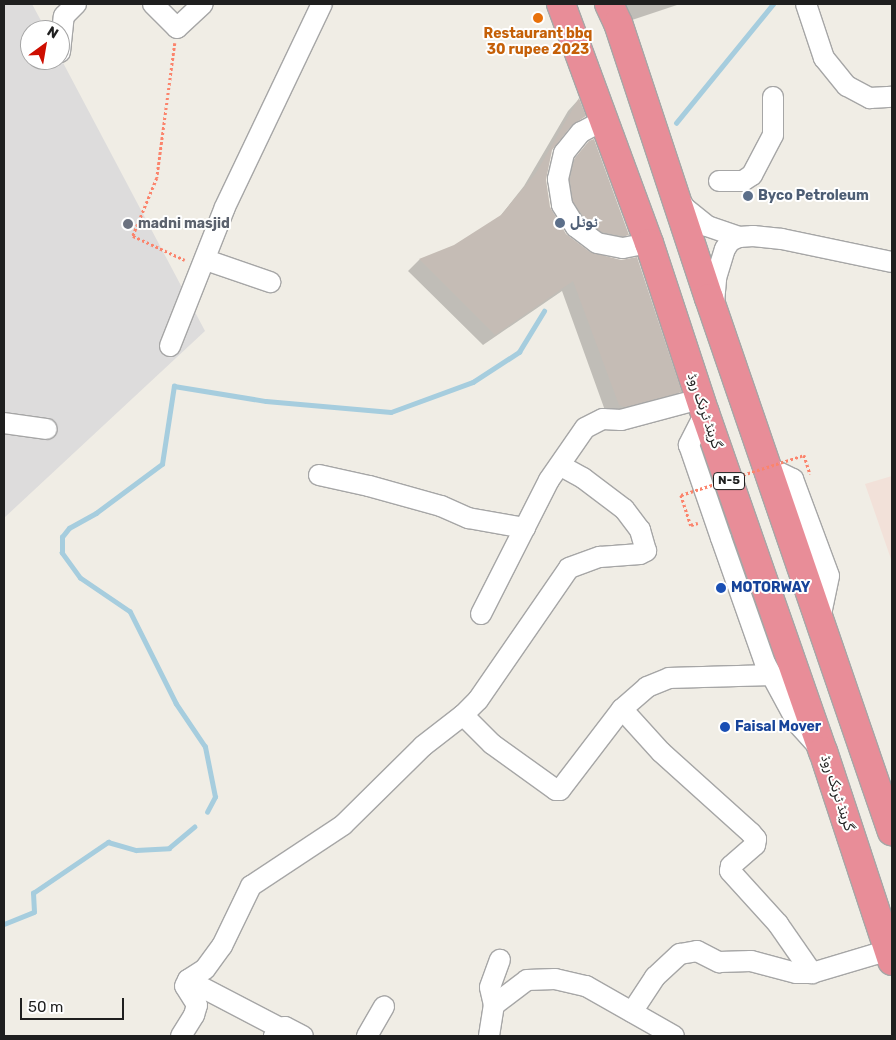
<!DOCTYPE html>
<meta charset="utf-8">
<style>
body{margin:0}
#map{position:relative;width:896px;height:1040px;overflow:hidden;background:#f0ede5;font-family:Rubik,"Noto Naskh Arabic",sans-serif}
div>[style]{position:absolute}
.residential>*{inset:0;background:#dddcdc}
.military>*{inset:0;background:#f2e1d9}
.shadow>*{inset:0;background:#0003}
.stream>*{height:4.5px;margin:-2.25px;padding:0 2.25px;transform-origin:2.25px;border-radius:2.25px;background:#a6cdde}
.building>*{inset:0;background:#c5bcb5}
.path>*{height:2.5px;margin-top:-1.25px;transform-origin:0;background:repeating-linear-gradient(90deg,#fb846c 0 2.5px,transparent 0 5px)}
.roads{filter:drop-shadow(1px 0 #a6a6a6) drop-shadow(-1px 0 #a6a6a6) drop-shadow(0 1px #a6a6a6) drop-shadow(0 -1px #a6a6a6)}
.minor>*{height:20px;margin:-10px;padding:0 10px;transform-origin:10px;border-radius:10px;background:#fff}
.highway>*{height:28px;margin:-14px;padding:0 14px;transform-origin:14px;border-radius:14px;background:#e88d98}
.path-bridge>*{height:2.5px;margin-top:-1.25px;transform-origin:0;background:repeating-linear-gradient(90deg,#fb846c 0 2.5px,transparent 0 5px)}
.dots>*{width:14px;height:14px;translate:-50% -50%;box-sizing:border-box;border:2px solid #fff;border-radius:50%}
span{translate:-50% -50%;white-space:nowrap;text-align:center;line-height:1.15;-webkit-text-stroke:4px #fff;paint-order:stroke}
.shield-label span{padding:1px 4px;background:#fff;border:1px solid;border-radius:4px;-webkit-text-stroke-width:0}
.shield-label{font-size:12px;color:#1f1f1f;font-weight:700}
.food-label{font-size:14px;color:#c56008;font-weight:700}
.service-label{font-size:14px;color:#4e5e75;font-weight:700}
.left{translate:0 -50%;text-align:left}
.worship-label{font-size:14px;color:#5b616d;font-weight:700}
.street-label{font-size:14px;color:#1f1f1f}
.transit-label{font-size:14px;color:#164399;font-weight:700}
.frame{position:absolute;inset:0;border:5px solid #1f1f1f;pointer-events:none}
.north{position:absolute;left:20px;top:20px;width:50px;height:50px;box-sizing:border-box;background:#fff;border:1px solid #a5a5a5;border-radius:50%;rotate:32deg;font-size:14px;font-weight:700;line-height:20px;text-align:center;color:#1f1f1f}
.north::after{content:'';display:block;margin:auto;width:18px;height:22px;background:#ce0e00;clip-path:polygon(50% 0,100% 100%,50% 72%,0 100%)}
.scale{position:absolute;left:20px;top:998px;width:104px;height:22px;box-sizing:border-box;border:2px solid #1f1f1f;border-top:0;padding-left:6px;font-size:15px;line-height:18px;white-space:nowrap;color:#1f1f1f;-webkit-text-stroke:4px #fff;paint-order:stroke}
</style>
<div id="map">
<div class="residential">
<div style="clip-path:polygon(4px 4px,32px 4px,46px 30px,30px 30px,30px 60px,60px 60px,60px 57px,205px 331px,4px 518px)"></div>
</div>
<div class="military">
<div style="clip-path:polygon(892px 476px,892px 562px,865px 484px)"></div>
</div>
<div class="shadow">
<div style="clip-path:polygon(612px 4px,680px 4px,620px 24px)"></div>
<div style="clip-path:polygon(578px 100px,584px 116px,564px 132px,551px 150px,545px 180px,549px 208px,565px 234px,680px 391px,669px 403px,607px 416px,562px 291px,483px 345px,408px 271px,419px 260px,455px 246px,498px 219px,524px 186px,568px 111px)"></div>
<div style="clip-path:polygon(589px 142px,628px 234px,616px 246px,574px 230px,564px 171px)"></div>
</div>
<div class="stream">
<div style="left:676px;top:123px;width:154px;rotate:-50.8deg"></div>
<div style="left:207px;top:812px;width:17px;rotate:-62deg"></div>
<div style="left:215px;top:797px;width:51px;rotate:-101.3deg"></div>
<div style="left:205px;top:747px;width:52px;rotate:-124deg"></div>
<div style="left:176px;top:704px;width:103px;rotate:-116.6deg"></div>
<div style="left:130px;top:612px;width:60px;rotate:-145.8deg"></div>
<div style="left:80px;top:578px;width:31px;rotate:-126deg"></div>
<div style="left:62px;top:553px;width:16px;rotate:-90deg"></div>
<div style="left:62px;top:537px;width:11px;rotate:-52deg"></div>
<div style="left:69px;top:528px;width:31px;rotate:-29deg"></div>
<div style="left:96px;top:513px;width:82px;rotate:-36.6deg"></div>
<div style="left:162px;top:464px;width:79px;rotate:-81.3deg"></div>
<div style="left:174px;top:386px;width:93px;rotate:9.3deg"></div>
<div style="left:266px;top:401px;width:125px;rotate:5deg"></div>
<div style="left:391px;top:412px;width:87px;rotate:-20.1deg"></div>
<div style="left:473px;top:382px;width:55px;rotate:-33.1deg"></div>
<div style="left:519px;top:352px;width:48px;rotate:-58.6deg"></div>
<div style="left:4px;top:924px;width:32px;rotate:-22deg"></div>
<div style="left:34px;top:912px;width:19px;rotate:-93deg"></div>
<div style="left:33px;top:893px;width:91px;rotate:-34.2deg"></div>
<div style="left:108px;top:842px;width:29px;rotate:16deg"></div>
<div style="left:136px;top:850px;width:33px;rotate:-3deg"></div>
<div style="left:169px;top:848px;width:33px;rotate:-40deg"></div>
</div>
<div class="building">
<div style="clip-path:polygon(579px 98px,586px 116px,572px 125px,552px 150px,546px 180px,550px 207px,566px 234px,590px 252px,621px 260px,637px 257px,682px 392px,625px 407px,619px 405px,573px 281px,495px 335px,419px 259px,454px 245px,501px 215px,536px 173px)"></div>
<div style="clip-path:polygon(594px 139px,629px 235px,623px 236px,602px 232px,585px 219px,573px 201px,570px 179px,575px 158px,589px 141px)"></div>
</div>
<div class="path">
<div style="left:175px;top:43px;width:136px;rotate:97.6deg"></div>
<div style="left:157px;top:178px;width:63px;rotate:112.5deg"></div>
<div style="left:133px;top:236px;width:57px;rotate:24.8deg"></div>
<div style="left:804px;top:455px;width:20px;rotate:72deg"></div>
<div style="left:681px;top:495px;width:32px;rotate:72deg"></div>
<div style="left:691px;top:525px;width:7px;rotate:-16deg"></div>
</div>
<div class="roads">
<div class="minor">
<div style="left:153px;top:4px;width:34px;rotate:45deg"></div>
<div style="left:177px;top:28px;width:35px;rotate:-43deg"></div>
<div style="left:806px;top:4px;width:57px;rotate:71.6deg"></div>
<div style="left:824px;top:58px;width:36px;rotate:51deg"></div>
<div style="left:847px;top:86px;width:26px;rotate:28deg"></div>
<div style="left:870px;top:98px;width:22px;rotate:-3deg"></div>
<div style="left:60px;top:52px;width:36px;rotate:-84deg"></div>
<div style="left:64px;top:16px;width:17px;rotate:-45deg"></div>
<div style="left:604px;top:120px;width:26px;rotate:152deg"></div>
<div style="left:581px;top:132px;width:27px;rotate:129deg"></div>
<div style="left:564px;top:153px;width:27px;rotate:103deg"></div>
<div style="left:558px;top:179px;width:26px;rotate:81deg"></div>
<div style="left:562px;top:205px;width:26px;rotate:58deg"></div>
<div style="left:576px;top:227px;width:26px;rotate:37deg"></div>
<div style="left:597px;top:243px;width:26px;rotate:11deg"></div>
<div style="left:623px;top:248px;width:26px;rotate:-11deg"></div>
<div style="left:719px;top:181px;width:24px"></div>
<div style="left:743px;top:181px;width:11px;rotate:-34deg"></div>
<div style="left:752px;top:175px;width:45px;rotate:-62.3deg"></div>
<div style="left:773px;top:135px;width:38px;rotate:-90deg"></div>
<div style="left:679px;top:199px;width:11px;rotate:56deg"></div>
<div style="left:685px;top:208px;width:28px;rotate:39deg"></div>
<div style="left:707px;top:226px;width:34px;rotate:19deg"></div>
<div style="left:206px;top:260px;width:68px;rotate:19deg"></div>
<div style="left:714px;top:303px;width:25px;rotate:-85deg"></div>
<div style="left:716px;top:278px;width:30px;rotate:-73deg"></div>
<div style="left:725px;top:249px;width:9px;rotate:-58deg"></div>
<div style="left:730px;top:241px;width:10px;rotate:-24deg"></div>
<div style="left:739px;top:237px;width:14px;rotate:-4deg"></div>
<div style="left:753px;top:236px;width:29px;rotate:6deg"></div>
<div style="left:782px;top:239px;width:112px;rotate:11.8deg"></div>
<div style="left:170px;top:346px;width:149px;rotate:-68.4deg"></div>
<div style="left:225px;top:207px;width:225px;rotate:-64.5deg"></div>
<div style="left:705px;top:413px;width:36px;rotate:117deg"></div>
<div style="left:689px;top:445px;width:98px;rotate:71deg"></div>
<div style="left:721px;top:538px;width:133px;rotate:70.6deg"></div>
<div style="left:765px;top:663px;width:69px;rotate:61.6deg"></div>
<div style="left:798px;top:724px;width:30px;rotate:48deg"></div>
<div style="left:4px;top:423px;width:43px;rotate:7.9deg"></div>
<div style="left:768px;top:467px;width:28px;rotate:26deg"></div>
<div style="left:793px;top:479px;width:103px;rotate:69.6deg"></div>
<div style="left:829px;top:576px;width:44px;rotate:101.8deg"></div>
<div style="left:319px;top:475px;width:51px;rotate:12.4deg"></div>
<div style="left:369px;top:486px;width:75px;rotate:15.5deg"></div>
<div style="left:441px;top:506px;width:30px;rotate:24deg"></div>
<div style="left:468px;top:518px;width:58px;rotate:10deg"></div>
<div style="left:481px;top:614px;width:150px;rotate:-63.1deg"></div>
<div style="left:549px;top:480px;width:63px;rotate:-55.3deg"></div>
<div style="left:585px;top:428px;width:20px;rotate:-27deg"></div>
<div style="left:603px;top:419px;width:18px;rotate:3deg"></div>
<div style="left:621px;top:420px;width:82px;rotate:-14.9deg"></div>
<div style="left:622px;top:709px;width:58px;rotate:47.8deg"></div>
<div style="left:661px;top:752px;width:121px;rotate:42deg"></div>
<div style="left:751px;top:833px;width:8px;rotate:50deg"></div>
<div style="left:756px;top:839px;width:6px;rotate:99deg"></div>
<div style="left:755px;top:845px;width:32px;rotate:139deg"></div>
<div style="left:731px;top:866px;width:5px;rotate:101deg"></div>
<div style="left:730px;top:871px;width:72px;rotate:47.8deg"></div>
<div style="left:778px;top:924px;width:60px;rotate:55.2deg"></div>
<div style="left:463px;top:715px;width:21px;rotate:-45deg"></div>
<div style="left:478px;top:700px;width:160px;rotate:-55.4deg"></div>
<div style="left:569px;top:568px;width:33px;rotate:-20deg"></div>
<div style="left:600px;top:557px;width:40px;rotate:-4.3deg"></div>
<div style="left:640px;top:554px;width:7px;rotate:-27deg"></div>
<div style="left:646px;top:551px;width:22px;rotate:-106deg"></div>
<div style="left:640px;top:530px;width:26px;rotate:-127deg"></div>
<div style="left:624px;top:509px;width:51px;rotate:-142.9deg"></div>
<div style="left:583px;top:478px;width:26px;rotate:-151deg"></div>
<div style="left:188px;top:980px;width:104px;rotate:27.6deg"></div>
<div style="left:494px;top:1005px;width:41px;rotate:-37.1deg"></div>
<div style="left:527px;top:980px;width:28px;rotate:-2deg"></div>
<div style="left:555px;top:979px;width:32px;rotate:13deg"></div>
<div style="left:586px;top:986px;width:101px;rotate:29.6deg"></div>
<div style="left:632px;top:1012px;width:42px;rotate:-56.7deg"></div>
<div style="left:655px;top:977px;width:34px;rotate:-43deg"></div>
<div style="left:680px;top:954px;width:17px;rotate:-10deg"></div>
<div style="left:697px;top:951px;width:25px;rotate:27deg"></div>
<div style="left:719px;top:962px;width:32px;rotate:-2deg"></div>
<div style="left:751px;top:961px;width:47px;rotate:14.9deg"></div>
<div style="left:796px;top:973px;width:16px"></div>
<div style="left:812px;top:973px;width:80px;rotate:-16.6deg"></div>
<div style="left:181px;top:1036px;width:25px;rotate:-58deg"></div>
<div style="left:194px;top:1015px;width:10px;rotate:-73deg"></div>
<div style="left:197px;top:1005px;width:22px;rotate:-122deg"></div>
<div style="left:185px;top:986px;width:7px;rotate:-63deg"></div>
<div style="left:188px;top:980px;width:20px;rotate:-33deg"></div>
<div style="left:205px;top:969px;width:29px;rotate:-54deg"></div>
<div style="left:222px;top:946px;width:67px;rotate:-64.2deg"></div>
<div style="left:251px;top:886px;width:110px;rotate:-33.5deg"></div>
<div style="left:343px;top:825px;width:112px;rotate:-44.6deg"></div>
<div style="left:423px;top:746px;width:51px;rotate:-37.8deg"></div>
<div style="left:463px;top:715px;width:41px;rotate:45deg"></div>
<div style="left:492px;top:744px;width:79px;rotate:35.7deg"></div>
<div style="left:556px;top:790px;width:4px"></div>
<div style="left:560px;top:790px;width:102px;rotate:-52.6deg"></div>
<div style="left:622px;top:709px;width:33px;rotate:-41deg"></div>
<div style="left:647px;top:687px;width:24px;rotate:-22deg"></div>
<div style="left:669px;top:678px;width:103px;rotate:-1.7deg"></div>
<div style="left:274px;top:1036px;width:10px;rotate:-53deg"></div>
<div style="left:280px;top:1028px;width:5px;rotate:-11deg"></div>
<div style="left:285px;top:1027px;width:20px;rotate:27deg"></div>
<div style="left:367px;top:1036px;width:34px;rotate:-60deg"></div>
<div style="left:489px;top:1036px;width:31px;rotate:-81deg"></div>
<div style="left:494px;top:1005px;width:18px;rotate:-103deg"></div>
<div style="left:490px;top:987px;width:29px;rotate:-70deg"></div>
</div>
<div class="highway">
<div style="left:561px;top:4px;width:255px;rotate:69.8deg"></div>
<div style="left:649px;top:243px;width:179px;rotate:71.8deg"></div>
<div style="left:705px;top:413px;width:358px;rotate:70.8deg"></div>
<div style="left:823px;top:751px;width:221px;rotate:71.8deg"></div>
<div style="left:609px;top:4px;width:21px;rotate:65deg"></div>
<div style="left:618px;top:23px;width:290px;rotate:71.7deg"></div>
<div style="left:709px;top:298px;width:564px;rotate:71.08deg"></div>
</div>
</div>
<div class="path-bridge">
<div style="left:681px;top:495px;width:129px;rotate:-18deg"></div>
</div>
<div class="dots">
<div style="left:538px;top:18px;background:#e8710a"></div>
<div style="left:748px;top:196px;background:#5c6f8a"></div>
<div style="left:560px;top:223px;background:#5c6f8a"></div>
<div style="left:128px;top:224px;background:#6b7280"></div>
<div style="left:721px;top:588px;background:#1a4fb4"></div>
<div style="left:725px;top:727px;background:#1a4fb4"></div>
</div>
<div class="shield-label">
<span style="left:729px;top:481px">N-5</span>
</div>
<div class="food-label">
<span style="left:538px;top:42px">Restaurant bbq<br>30 rupee 2023</span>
</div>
<div class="service-label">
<span class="left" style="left:758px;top:196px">Byco Petroleum</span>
<span class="left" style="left:570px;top:223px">ٹوٹل</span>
</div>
<div class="worship-label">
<span class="left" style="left:138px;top:224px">madni masjid</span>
</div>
<div class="street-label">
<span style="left:704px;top:411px;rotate:71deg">گرینڈ ٹرنک روڈ</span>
<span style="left:837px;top:793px;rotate:72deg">گرینڈ ٹرنک روڈ</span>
</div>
<div class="transit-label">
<span class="left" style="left:731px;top:588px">MOTORWAY</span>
<span class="left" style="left:735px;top:727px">Faisal Mover</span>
</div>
<div class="frame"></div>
<div class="north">N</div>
<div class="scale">50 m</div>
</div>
